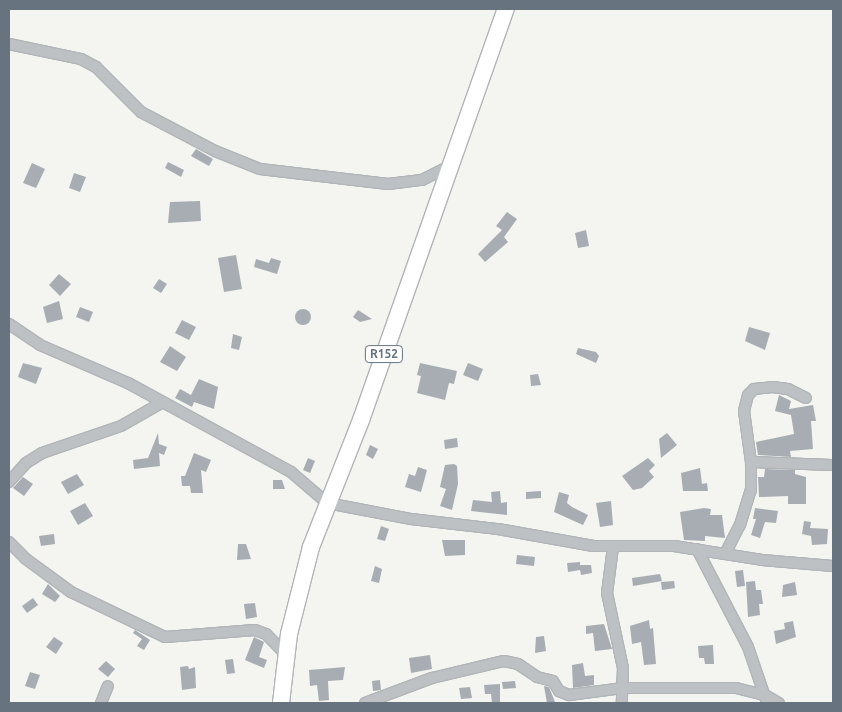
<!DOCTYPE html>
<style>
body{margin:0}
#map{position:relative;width:842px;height:712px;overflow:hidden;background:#f4f4f1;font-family:Ubuntu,sans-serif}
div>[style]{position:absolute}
.building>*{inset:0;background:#a7adb2}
.round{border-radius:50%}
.roads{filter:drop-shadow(1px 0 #b1b5b8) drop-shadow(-1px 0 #b1b5b8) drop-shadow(0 1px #b1b5b8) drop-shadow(0 -1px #b1b5b8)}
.street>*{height:10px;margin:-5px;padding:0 5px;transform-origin:5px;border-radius:5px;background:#bec1c4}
.primary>*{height:16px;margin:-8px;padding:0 8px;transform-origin:8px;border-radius:8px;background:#fff}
span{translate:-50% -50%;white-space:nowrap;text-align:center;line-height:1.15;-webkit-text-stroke:5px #fff;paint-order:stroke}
.shield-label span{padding:1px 4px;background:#fff;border:1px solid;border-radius:4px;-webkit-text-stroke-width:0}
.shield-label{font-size:12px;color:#67737e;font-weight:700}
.frame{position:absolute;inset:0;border:10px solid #67737e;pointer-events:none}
</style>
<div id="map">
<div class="building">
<div style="clip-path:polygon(196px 149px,213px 159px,209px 166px,191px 156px)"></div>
<div style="clip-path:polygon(168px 162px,184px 170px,181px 177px,165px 168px)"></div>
<div style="clip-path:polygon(32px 163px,45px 169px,36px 188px,23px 183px)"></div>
<div style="clip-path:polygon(74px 173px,86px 177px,80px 192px,69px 188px)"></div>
<div style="clip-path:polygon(200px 201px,201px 221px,168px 223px,170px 202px)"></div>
<div style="clip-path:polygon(507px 212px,517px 219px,504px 237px,508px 242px,485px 262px,478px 254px,502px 230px,496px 226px)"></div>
<div style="clip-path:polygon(586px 230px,589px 246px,578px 248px,575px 233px)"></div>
<div style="clip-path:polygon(236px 255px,242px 289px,224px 292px,218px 258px)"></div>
<div style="clip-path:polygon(271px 258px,281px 261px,277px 274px,254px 267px,256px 259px,269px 263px)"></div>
<div style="clip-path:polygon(59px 274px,71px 284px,60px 296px,49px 285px)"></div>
<div style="clip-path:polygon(159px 279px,167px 284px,161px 293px,153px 288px)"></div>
<div style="clip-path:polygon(59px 301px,63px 319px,47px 323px,43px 307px)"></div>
<div style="clip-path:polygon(80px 307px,93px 312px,89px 322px,76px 317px)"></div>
<div class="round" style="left:295px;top:309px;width:16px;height:16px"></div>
<div style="clip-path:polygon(358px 310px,372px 319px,360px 322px,353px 317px)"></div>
<div style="clip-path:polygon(182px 320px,196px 327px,189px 340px,175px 333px)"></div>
<div style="clip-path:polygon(749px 327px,770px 333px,765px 350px,745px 341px)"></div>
<div style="clip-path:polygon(233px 334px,242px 337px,239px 350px,231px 348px)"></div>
<div style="clip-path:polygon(170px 346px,186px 357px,177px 371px,160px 362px)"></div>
<div style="clip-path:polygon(578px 348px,596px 352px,599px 356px,596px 363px,576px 354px)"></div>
<div style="clip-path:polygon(23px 363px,42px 368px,36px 384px,18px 377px)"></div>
<div style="clip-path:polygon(420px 363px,457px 371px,454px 384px,449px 383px,445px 400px,417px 393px,421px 376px,417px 375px)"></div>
<div style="clip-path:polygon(468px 363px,483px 369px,478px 381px,463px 375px)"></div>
<div style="clip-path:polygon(538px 374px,541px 385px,531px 386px,530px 375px)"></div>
<div style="clip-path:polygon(199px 379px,218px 387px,214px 409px,194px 402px,192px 407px,175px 398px,180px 389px,191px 395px)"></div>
<div style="clip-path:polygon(779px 395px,791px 401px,789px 409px,813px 405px,816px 421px,811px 421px,813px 449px,790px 451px,791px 457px,758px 455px,756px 442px,794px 434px,791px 415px,775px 411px)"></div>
<div style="clip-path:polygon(158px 433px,159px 444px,167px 447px,164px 455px,159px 453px,160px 466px,134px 469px,133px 460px,148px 458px)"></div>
<div style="clip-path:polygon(667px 433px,677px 445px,661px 458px,659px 439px)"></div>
<div style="clip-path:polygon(457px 438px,458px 447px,445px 449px,444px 440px)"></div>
<div style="clip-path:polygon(370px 445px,378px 449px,373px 459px,366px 455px)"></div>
<div style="clip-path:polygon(194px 453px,211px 460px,206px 472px,201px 470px,203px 493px,191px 493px,190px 486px,182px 486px,181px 476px,185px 476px)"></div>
<div style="clip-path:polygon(308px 458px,315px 461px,310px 473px,303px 470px)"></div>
<div style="clip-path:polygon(648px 458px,655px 465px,649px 471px,654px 477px,642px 488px,633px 490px,622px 476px)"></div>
<div style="clip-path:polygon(454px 464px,457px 466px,458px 484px,452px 510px,440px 506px,446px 489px,440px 487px,445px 465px)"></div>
<div style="clip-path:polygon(418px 467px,427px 470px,421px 492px,405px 487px,409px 474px,415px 476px)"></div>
<div style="clip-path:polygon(700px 468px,702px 484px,707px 483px,708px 491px,683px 491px,681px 473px)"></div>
<div style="clip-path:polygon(765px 469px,795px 470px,795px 474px,806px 477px,806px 504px,788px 504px,788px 496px,759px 497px,758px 477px,764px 477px)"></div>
<div style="clip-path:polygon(77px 474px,84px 485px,68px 494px,61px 482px)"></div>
<div style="clip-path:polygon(23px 477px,33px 484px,24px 496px,13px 488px)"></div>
<div style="clip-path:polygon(273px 480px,282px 480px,285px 489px,273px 489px)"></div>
<div style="clip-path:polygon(500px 491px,501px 503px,507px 502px,507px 515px,471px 511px,473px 500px,492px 502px,491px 492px)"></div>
<div style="clip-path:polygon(541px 491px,541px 498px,526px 499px,526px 492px)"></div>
<div style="clip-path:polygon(559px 492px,569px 495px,567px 503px,572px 507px,588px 515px,583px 525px,554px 512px)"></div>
<div style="clip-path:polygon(611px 501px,613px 525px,600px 527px,596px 503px)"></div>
<div style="clip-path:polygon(85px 503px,93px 516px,78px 525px,70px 511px)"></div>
<div style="clip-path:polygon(704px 508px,711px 509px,710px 515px,722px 515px,725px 538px,705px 536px,705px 541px,684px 540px,680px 512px)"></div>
<div style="clip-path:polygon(755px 508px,778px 511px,776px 523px,765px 522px,760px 538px,751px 535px,756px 519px,753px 519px)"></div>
<div style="clip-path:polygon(804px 521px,811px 522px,810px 528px,828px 529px,827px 544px,812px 545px,811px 536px,802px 534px)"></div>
<div style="clip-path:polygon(381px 526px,389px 529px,385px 541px,377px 539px)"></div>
<div style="clip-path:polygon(54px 534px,55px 544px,41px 546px,39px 536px)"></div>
<div style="clip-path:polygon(442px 540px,465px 540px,465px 555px,445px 556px)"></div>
<div style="clip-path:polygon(238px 544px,246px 544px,251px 559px,237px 560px)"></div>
<div style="clip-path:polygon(517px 555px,535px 557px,534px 566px,516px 564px)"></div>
<div style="clip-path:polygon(580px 562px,580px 565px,591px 565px,592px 573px,581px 575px,580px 570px,568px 572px,567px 563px)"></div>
<div style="clip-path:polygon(375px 566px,382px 569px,379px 583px,371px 581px)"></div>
<div style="clip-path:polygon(743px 570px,745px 586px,737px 587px,735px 571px)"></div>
<div style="clip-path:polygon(660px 574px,662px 581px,633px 586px,632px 578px)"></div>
<div style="clip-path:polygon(674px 581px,675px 588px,662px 590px,661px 582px)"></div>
<div style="clip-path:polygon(755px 581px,756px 590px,761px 590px,763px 604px,759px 604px,760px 615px,748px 617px,746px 582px)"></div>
<div style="clip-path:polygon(795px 582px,797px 595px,782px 597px,783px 585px)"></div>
<div style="clip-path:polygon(48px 584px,60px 596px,55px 602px,42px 594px)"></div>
<div style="clip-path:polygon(33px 598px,38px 605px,27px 613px,22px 606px)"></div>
<div style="clip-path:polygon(255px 603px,257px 617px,246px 619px,244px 604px)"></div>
<div style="clip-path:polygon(649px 620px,650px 629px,653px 628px,656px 664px,644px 665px,641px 642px,632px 644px,630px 626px)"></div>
<div style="clip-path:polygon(793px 621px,796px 637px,776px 644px,774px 631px,785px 629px,784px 623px)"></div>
<div style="clip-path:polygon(604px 624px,612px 649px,595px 651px,593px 633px,586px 634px,586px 626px)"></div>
<div style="clip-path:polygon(135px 630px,150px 640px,144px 650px,137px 646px,142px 639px,133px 633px)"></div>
<div style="clip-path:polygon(544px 636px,546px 651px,535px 653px,536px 637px)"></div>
<div style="clip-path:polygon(54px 637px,63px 643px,56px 654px,46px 647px)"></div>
<div style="clip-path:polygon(254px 637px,264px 642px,259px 657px,267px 660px,264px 668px,245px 660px)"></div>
<div style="clip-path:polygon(713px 645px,714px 664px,705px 664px,704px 658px,699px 658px,698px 646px)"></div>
<div style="clip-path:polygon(430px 655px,432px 669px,411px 673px,409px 658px)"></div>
<div style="clip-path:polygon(233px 659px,235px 673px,227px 674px,225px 660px)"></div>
<div style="clip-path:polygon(106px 661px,115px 669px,108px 677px,98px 669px)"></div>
<div style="clip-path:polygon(583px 663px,585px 676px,594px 675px,594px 685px,573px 688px,572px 665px)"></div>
<div style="clip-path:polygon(188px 666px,189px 669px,195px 667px,196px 688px,182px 690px,180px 667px)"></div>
<div style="clip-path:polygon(345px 667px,343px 680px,328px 681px,329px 700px,319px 701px,317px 685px,310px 686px,309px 670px)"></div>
<div style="clip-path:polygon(30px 672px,40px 675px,35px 689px,25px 686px)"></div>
<div style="clip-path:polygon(380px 680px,381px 690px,373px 691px,372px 681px)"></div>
<div style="clip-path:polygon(515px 681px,516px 688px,503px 689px,502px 682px)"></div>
<div style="clip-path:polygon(500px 684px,500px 703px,492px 703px,491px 694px,485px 694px,484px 685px)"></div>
<div style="clip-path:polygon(544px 686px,549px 687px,555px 702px,547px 703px)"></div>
<div style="clip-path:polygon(470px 687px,472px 698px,461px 699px,459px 688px)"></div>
</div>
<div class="roads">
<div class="street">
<div style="left:9px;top:44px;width:74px;rotate:11.8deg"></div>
<div style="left:81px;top:59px;width:17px;rotate:28deg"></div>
<div style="left:96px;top:67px;width:64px;rotate:45deg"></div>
<div style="left:141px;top:112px;width:84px;rotate:27.8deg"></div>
<div style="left:215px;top:151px;width:48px;rotate:21.8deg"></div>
<div style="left:260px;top:169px;width:129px;rotate:6.7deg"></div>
<div style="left:388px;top:184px;width:34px;rotate:-7deg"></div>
<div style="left:422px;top:180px;width:29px;rotate:-27deg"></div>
<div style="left:9px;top:324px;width:37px;rotate:34deg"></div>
<div style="left:40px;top:345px;width:96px;rotate:23.4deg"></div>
<div style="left:128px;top:383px;width:186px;rotate:28.6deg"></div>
<div style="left:291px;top:472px;width:48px;rotate:40.7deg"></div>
<div style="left:327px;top:503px;width:86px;rotate:10.8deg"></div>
<div style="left:411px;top:519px;width:88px;rotate:6.6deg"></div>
<div style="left:498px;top:529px;width:97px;rotate:10.1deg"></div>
<div style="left:593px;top:546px;width:81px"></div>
<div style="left:674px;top:546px;width:89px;rotate:9deg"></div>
<div style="left:762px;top:560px;width:71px;rotate:4.8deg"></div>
<div style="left:751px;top:462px;width:82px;rotate:2.1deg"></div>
<div style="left:9px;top:482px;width:25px;rotate:-48deg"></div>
<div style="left:26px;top:463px;width:19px;rotate:-32deg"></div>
<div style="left:42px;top:453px;width:83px;rotate:-18.9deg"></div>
<div style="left:121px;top:426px;width:48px;rotate:-29.7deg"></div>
<div style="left:9px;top:542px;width:24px;rotate:45deg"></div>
<div style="left:26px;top:559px;width:56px;rotate:36.3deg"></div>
<div style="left:71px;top:592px;width:104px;rotate:25.6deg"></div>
<div style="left:165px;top:637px;width:90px;rotate:-4.4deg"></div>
<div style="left:255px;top:630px;width:12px;rotate:20deg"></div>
<div style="left:266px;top:634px;width:30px;rotate:46deg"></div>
<div style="left:613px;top:547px;width:46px;rotate:97.4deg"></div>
<div style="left:607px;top:593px;width:77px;rotate:78deg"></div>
<div style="left:623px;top:668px;width:35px;rotate:92deg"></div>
<div style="left:697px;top:549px;width:110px;rotate:62.5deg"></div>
<div style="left:748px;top:647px;width:56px;rotate:71.2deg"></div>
<div style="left:726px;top:552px;width:30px;rotate:-63deg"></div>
<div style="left:740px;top:525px;width:37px;rotate:-73deg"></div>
<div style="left:751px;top:490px;width:28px;rotate:-90deg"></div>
<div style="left:751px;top:462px;width:51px;rotate:-97.8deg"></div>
<div style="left:744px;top:411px;width:16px;rotate:-76deg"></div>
<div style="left:748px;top:395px;width:8px;rotate:-45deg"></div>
<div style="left:754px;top:389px;width:18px;rotate:-6deg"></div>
<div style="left:772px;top:387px;width:16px;rotate:7deg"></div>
<div style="left:788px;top:389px;width:20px;rotate:27deg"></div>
<div style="left:101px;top:703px;width:18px;rotate:-68deg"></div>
<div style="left:365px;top:703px;width:72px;rotate:-20.5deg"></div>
<div style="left:432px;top:678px;width:74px;rotate:-13.3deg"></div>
<div style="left:504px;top:661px;width:14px;rotate:12deg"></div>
<div style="left:518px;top:664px;width:23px;rotate:34deg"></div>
<div style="left:537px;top:677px;width:16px;rotate:14deg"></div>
<div style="left:553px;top:681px;width:12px;rotate:59deg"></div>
<div style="left:559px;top:691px;width:11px;rotate:22deg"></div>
<div style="left:569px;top:695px;width:54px;rotate:-7.4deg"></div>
<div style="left:623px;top:688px;width:113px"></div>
<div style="left:736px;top:688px;width:30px;rotate:14deg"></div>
<div style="left:765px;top:695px;width:16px;rotate:30deg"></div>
</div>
<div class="primary">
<div style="left:281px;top:703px;width:69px;rotate:-83.4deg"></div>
<div style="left:289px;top:634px;width:90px;rotate:-75.8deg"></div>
<div style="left:311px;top:547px;width:136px;rotate:-68.5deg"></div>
<div style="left:361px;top:420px;width:436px;rotate:-70.6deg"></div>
</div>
</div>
<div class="shield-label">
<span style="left:384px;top:354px">R152</span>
</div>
<div class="frame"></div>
</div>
